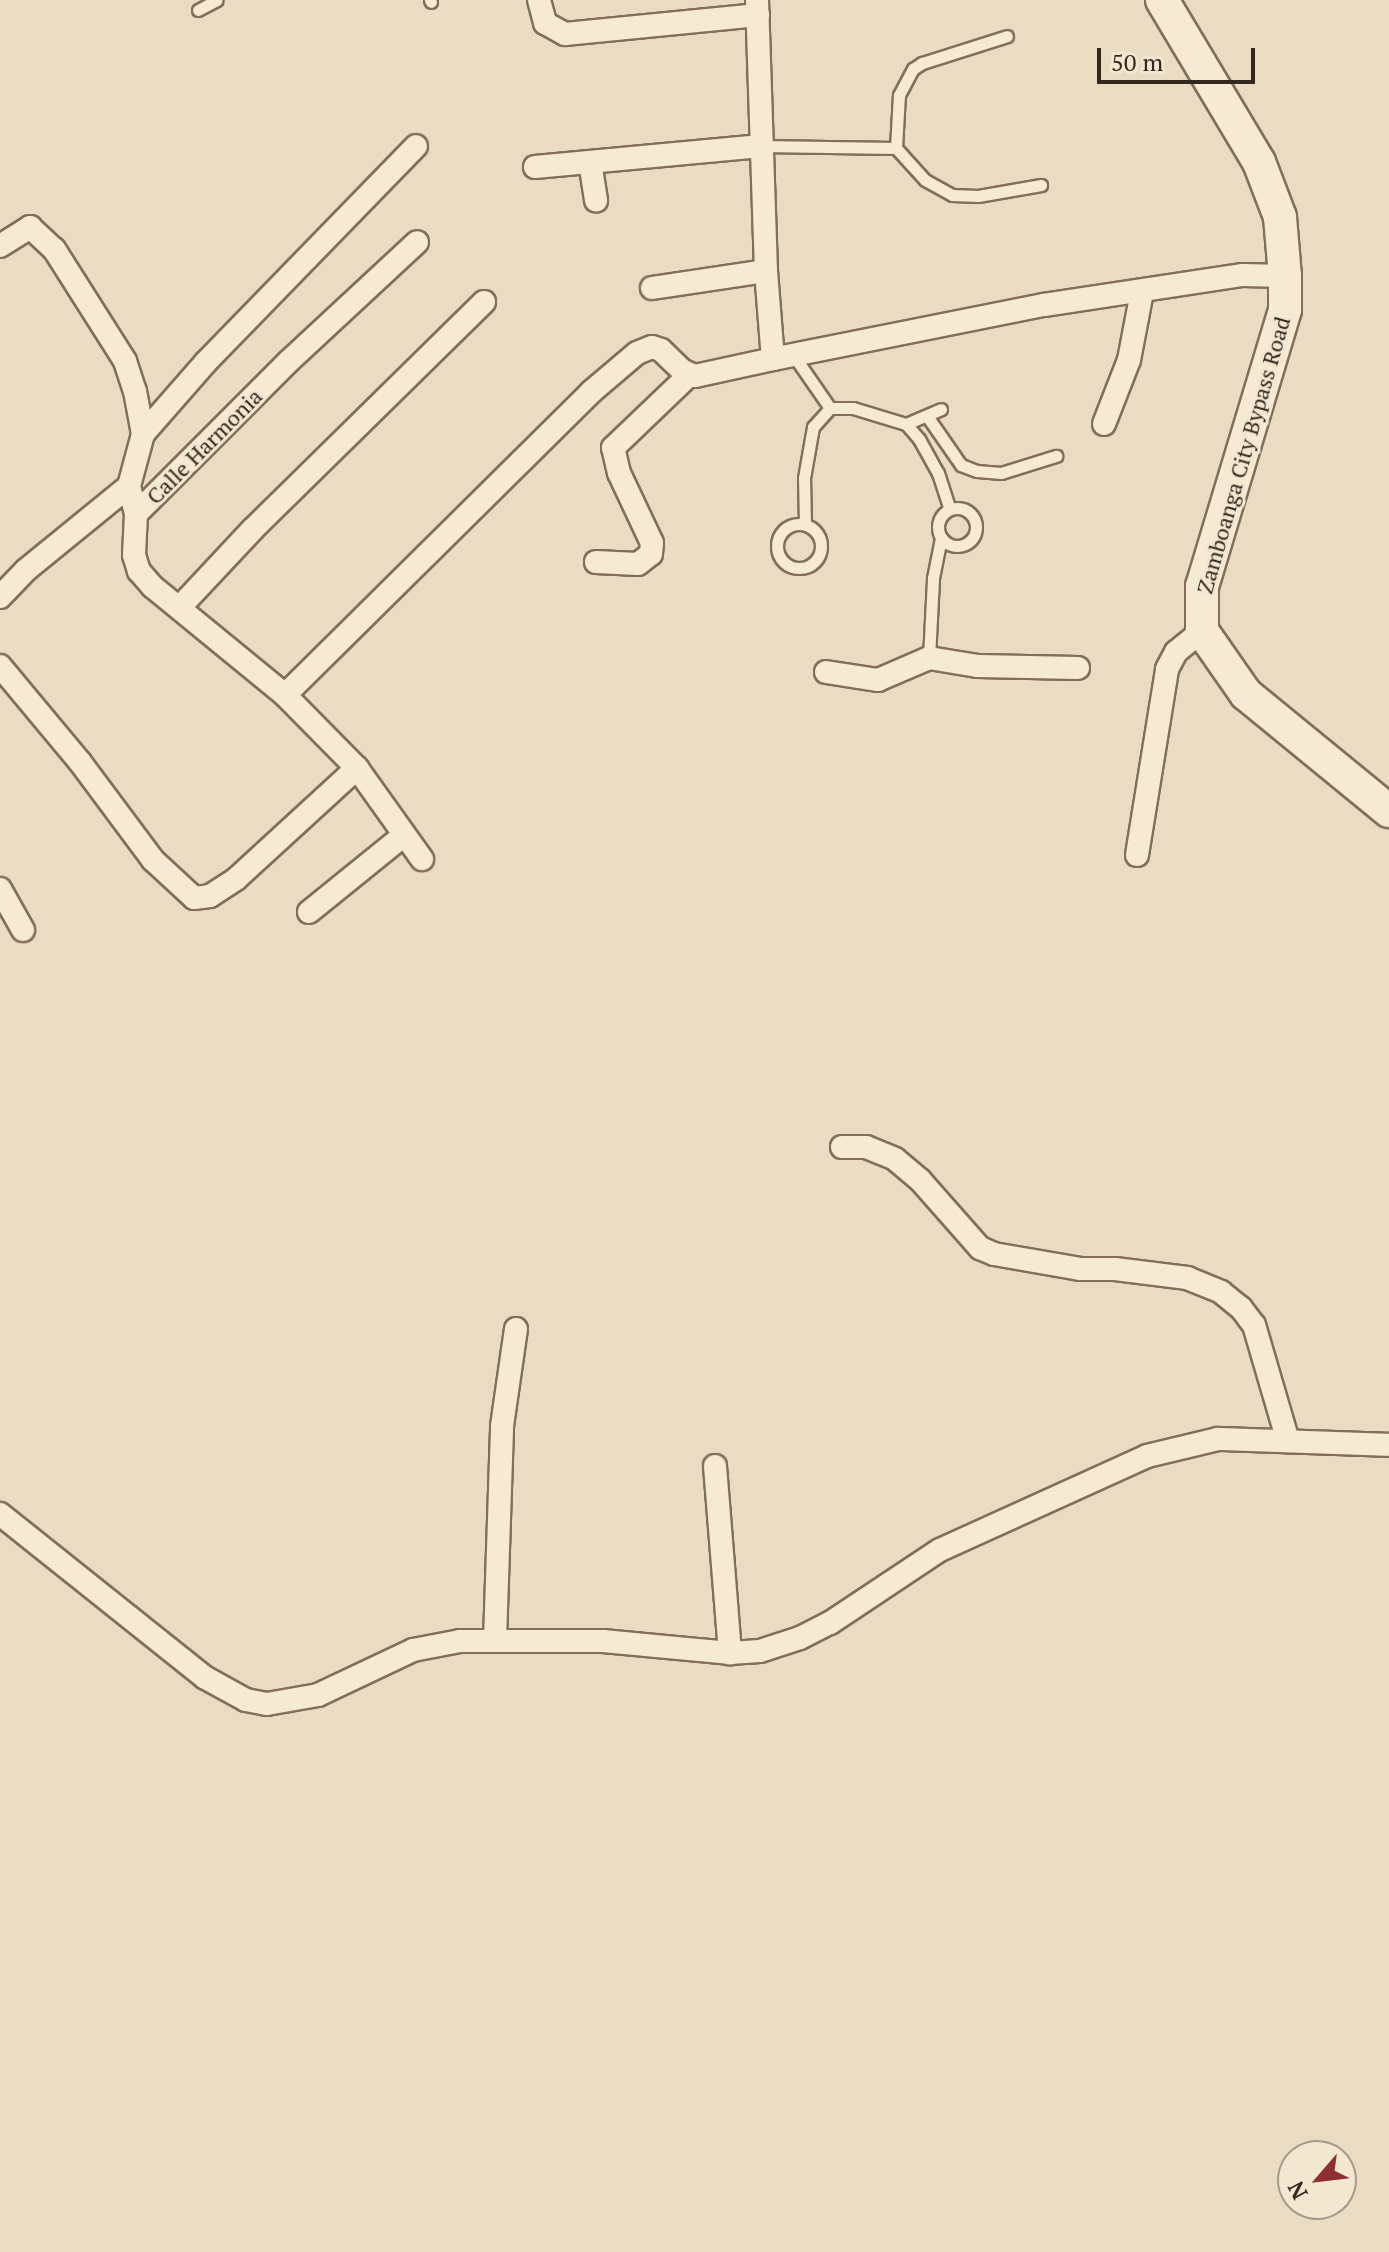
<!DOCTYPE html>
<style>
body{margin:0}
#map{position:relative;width:1389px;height:2252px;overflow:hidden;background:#eadcc2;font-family:"PT Serif",serif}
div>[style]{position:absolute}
.roads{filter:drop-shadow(2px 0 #836e5b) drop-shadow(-2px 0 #836e5b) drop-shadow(0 2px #836e5b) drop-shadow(0 -2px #836e5b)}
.service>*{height:11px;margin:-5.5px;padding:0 5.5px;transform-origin:5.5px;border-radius:5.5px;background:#f6ead4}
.service>.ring{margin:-5.5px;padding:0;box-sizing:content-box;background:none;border:11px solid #f6ead4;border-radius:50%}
.minor>*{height:22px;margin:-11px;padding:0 11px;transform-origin:11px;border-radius:11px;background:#f6ead4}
.secondary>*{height:32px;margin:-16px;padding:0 16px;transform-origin:16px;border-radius:16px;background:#f6ead4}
span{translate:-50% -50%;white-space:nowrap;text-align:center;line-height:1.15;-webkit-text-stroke:6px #f2e7d1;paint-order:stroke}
.street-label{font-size:22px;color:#34271e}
.north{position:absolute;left:1277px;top:2140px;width:80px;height:80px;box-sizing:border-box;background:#f2e7d1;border:2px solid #a69a89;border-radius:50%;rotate:242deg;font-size:22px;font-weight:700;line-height:32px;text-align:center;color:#34271e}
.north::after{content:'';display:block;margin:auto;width:28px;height:36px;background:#8e2f35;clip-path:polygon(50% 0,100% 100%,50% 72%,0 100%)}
.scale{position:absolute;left:1097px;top:48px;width:158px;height:36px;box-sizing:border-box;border:4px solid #34271e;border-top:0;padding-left:10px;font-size:24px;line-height:28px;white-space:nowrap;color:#34271e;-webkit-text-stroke:6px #f2e7d1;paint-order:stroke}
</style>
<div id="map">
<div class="roads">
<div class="service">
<div style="left:430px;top:0;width:2px;rotate:63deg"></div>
<div style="left:198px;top:10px;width:21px;rotate:-28deg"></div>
<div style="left:761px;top:146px;width:135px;rotate:0.8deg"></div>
<div style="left:896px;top:148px;width:53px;rotate:-86.8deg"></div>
<div style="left:899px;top:95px;width:30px;rotate:-62deg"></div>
<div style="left:913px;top:69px;width:11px;rotate:-34deg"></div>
<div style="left:922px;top:63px;width:89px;rotate:-17.6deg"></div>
<div style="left:896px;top:148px;width:43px;rotate:47.8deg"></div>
<div style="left:925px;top:180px;width:31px;rotate:29deg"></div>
<div style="left:952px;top:195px;width:26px;rotate:2deg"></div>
<div style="left:978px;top:196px;width:64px;rotate:-9.9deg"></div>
<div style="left:794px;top:356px;width:63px;rotate:55.3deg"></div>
<div style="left:830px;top:408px;width:23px"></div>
<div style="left:853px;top:408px;width:55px;rotate:16.8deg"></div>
<div style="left:906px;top:424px;width:20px;rotate:49deg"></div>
<div style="left:919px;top:439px;width:39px;rotate:61deg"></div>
<div style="left:938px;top:473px;width:38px;rotate:72deg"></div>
<div style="left:927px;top:416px;width:60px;rotate:55.2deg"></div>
<div style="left:961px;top:465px;width:17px;rotate:21deg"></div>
<div style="left:977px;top:471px;width:24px;rotate:5deg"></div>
<div style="left:1001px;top:473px;width:58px;rotate:-17.2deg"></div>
<div style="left:906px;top:424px;width:38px;rotate:-23deg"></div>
<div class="ring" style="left:938px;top:508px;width:27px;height:27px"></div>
<div class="ring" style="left:777px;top:524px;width:33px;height:33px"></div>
<div style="left:805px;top:524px;width:46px;rotate:-91.2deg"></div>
<div style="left:804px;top:478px;width:52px;rotate:-80deg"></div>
<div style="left:813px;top:427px;width:25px;rotate:-48deg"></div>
<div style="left:929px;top:658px;width:80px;rotate:-87.1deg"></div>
<div style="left:933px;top:578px;width:41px;rotate:-78.7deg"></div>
</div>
<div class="minor">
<div style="left:539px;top:0;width:24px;rotate:75deg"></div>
<div style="left:545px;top:23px;width:23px;rotate:29deg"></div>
<div style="left:565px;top:34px;width:194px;rotate:-5.6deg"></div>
<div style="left:757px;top:0;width:271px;rotate:88.1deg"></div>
<div style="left:766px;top:271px;width:88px;rotate:85.5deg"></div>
<div style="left:773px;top:359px;width:276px;rotate:-11.3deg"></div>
<div style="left:1044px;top:305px;width:201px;rotate:-8.6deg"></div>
<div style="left:1243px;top:275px;width:42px;rotate:1.4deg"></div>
<div style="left:590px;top:162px;width:39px;rotate:81deg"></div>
<div style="left:535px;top:167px;width:227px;rotate:-5.3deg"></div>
<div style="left:0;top:246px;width:36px;rotate:-32deg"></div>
<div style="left:30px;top:227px;width:33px;rotate:43deg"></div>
<div style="left:54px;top:249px;width:133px;rotate:57.6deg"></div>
<div style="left:125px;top:361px;width:32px;rotate:72deg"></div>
<div style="left:135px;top:391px;width:44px;rotate:79.5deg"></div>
<div style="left:652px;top:288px;width:115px;rotate:-8.5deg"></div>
<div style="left:1104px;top:424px;width:69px;rotate:-68.7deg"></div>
<div style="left:1129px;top:360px;width:69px;rotate:-79.2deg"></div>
<div style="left:129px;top:486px;width:54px;rotate:-74.9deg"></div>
<div style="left:143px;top:434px;width:96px;rotate:-48.8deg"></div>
<div style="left:206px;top:362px;width:301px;rotate:-45.8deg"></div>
<div style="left:136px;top:514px;width:41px;rotate:92.8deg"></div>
<div style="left:134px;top:555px;width:17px;rotate:73deg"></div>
<div style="left:139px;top:571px;width:21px;rotate:49deg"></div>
<div style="left:153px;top:587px;width:171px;rotate:39.3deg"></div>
<div style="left:285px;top:695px;width:103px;rotate:45.4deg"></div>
<div style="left:357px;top:768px;width:112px;rotate:54.5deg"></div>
<div style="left:596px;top:562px;width:42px;rotate:2.7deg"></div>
<div style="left:638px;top:564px;width:16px;rotate:-38deg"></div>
<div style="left:651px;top:554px;width:11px;rotate:-85deg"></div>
<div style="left:652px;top:543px;width:77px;rotate:-115.2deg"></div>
<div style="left:619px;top:473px;width:26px;rotate:-103deg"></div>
<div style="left:613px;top:448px;width:105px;rotate:-43.8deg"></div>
<div style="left:0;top:597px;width:37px;rotate:-46deg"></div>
<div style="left:26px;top:570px;width:133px;rotate:-39.2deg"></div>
<div style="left:129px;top:486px;width:29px;rotate:76deg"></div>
<div style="left:136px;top:514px;width:215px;rotate:-45deg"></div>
<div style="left:288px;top:362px;width:176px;rotate:-42.9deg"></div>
<div style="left:180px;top:607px;width:107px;rotate:-46.9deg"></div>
<div style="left:253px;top:529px;width:324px;rotate:-44.5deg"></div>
<div style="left:0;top:666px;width:125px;rotate:50.2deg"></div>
<div style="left:80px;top:762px;width:122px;rotate:53.3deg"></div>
<div style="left:153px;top:860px;width:56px;rotate:42.8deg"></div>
<div style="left:194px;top:898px;width:16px;rotate:-7deg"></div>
<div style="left:210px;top:896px;width:31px;rotate:-33deg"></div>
<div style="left:236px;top:879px;width:164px;rotate:-42.5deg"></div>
<div style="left:826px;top:672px;width:53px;rotate:8.7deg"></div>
<div style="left:878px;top:680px;width:56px;rotate:-23.3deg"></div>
<div style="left:929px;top:658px;width:50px;rotate:9.3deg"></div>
<div style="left:978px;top:666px;width:100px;rotate:1.1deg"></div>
<div style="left:285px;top:695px;width:431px;rotate:-44.7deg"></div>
<div style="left:591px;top:392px;width:60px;rotate:-40.3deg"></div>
<div style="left:637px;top:353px;width:16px;rotate:-22deg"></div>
<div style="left:652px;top:347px;width:9px;rotate:18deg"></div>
<div style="left:661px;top:350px;width:30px;rotate:44deg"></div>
<div style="left:683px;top:371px;width:13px;rotate:23deg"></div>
<div style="left:695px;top:376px;width:80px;rotate:-12.3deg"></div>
<div style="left:1137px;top:855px;width:188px;rotate:-80.8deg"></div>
<div style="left:1167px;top:669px;width:19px;rotate:-62deg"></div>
<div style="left:1176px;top:652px;width:33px;rotate:-39deg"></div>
<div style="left:0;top:889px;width:47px;rotate:60.7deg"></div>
<div style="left:309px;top:912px;width:122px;rotate:-39deg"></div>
<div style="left:842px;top:1147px;width:24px"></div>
<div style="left:866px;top:1147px;width:31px;rotate:22deg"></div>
<div style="left:895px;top:1159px;width:33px;rotate:40deg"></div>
<div style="left:920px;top:1180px;width:91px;rotate:48.6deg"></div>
<div style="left:980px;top:1248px;width:15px;rotate:23deg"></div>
<div style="left:994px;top:1254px;width:87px;rotate:9.9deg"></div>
<div style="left:1080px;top:1269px;width:35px"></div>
<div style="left:1115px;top:1269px;width:73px;rotate:7.1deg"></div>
<div style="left:1187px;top:1278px;width:37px;rotate:22deg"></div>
<div style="left:1221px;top:1292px;width:26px;rotate:39deg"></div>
<div style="left:1241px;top:1308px;width:21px;rotate:53deg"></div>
<div style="left:1254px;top:1325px;width:121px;rotate:73.7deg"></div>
<div style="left:715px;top:1466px;width:188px;rotate:85.4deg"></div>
<div style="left:0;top:1514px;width:261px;rotate:38.6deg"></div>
<div style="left:204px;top:1677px;width:48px;rotate:28.7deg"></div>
<div style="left:246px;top:1700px;width:21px;rotate:11deg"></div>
<div style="left:267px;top:1704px;width:52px;rotate:-10deg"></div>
<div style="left:318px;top:1695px;width:105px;rotate:-25.3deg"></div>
<div style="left:413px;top:1650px;width:48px;rotate:-10.8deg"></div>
<div style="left:460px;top:1641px;width:143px"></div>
<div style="left:603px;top:1641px;width:128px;rotate:5.4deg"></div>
<div style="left:730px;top:1653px;width:30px;rotate:-4deg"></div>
<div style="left:760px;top:1651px;width:42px;rotate:-18deg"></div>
<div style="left:800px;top:1638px;width:34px;rotate:-27deg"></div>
<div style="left:830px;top:1623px;width:132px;rotate:-33.6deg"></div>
<div style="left:940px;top:1550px;width:227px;rotate:-24.4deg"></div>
<div style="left:1147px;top:1456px;width:73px;rotate:-13.5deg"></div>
<div style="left:1218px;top:1439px;width:171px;rotate:2deg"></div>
<div style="left:495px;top:1640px;width:214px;rotate:-88.1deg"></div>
<div style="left:502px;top:1426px;width:98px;rotate:-81.8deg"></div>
</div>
<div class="secondary">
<div style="left:1162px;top:0;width:189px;rotate:59.1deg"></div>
<div style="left:1259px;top:162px;width:59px;rotate:69.1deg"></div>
<div style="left:1280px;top:217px;width:59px;rotate:85.2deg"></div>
<div style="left:1285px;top:276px;width:34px;rotate:90deg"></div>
<div style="left:1285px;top:310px;width:288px;rotate:106.7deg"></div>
<div style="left:1202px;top:586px;width:45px;rotate:90deg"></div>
<div style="left:1202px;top:631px;width:77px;rotate:55.1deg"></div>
<div style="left:1246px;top:694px;width:185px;rotate:39.3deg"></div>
</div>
</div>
<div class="street-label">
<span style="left:204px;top:446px;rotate:-45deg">Calle Harmonia</span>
<span style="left:1243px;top:455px;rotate:-74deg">Zamboanga City Bypass Road</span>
</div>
<div class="north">N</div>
<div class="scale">50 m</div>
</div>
